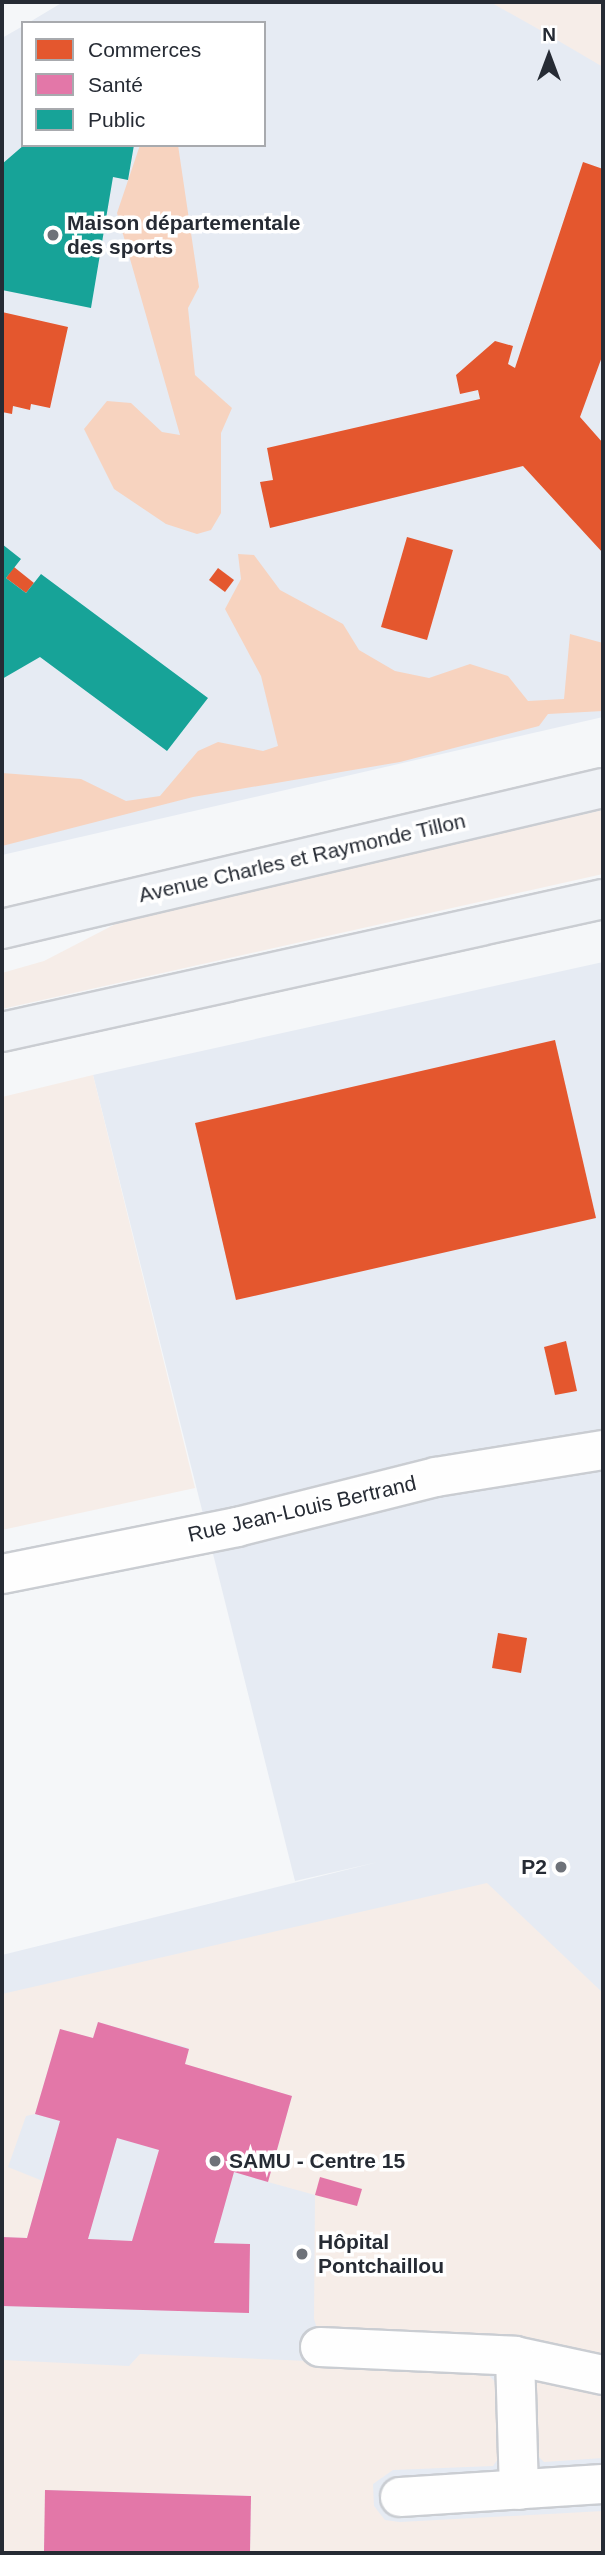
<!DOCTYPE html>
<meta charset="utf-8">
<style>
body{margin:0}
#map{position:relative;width:605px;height:2555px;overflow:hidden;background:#f5f7f9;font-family:Arial,sans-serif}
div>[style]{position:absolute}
.built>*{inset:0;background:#e6ebf3}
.green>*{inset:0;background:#f6ede8}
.forest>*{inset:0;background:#f7d3bf}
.shops>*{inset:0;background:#e4572e}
.health>*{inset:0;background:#e377a8}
.public>*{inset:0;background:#17a398}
.roads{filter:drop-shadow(2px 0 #cacdd2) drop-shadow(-2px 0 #cacdd2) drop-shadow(0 2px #cacdd2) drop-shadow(0 -2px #cacdd2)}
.minor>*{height:38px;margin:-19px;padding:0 19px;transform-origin:19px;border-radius:19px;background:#fefefe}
.major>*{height:38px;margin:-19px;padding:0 19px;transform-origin:19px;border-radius:19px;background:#eff2f6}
.dots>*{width:19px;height:19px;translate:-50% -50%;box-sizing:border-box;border:4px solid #fff;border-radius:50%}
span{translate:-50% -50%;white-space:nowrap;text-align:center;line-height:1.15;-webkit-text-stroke:7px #fff;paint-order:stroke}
.poi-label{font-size:21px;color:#262b34;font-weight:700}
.left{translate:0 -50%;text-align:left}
.right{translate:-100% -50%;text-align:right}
.street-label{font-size:21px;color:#262b34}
.frame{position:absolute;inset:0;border:4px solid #262b34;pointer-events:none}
.legend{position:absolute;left:21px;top:21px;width:245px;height:126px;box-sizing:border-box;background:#fff;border:2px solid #a8aaae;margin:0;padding:9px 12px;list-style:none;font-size:21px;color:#262b34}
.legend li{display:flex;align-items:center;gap:14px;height:35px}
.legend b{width:35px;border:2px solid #a8aaae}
.north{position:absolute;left:514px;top:21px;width:70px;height:70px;-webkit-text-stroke:5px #fff;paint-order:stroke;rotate:0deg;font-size:19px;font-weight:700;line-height:28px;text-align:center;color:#262b34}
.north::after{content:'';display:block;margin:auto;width:24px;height:32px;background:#262b34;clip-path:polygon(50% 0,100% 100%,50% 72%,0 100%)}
</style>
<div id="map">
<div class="built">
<div style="clip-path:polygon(63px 2px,603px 2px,603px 717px,2px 855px,2px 38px,23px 26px,23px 145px,264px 145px,264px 23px,28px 23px)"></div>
<div style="clip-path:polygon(603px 962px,603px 2553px,2px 2553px,2px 1955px,378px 1862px,295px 1881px,93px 1075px)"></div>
</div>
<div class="green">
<div style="clip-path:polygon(490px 2px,603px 2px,603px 67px,540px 30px)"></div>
<div style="clip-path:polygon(603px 810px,603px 874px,2px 1009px,2px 973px,44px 961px,129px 917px)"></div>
<div style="clip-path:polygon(93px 1075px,195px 1488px,2px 1530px,2px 1097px)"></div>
<div style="clip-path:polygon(487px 1883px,603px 1993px,603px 2362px,319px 2335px,314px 2319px,315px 2195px,268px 2182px,292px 2096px,185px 2064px,189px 2048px,98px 2022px,93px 2038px,60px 2029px,35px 2114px,26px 2116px,8px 2167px,43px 2181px,27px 2238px,2px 2237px,2px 1994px)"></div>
<div style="clip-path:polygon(140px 2354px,482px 2368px,497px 2384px,501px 2455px,493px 2466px,393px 2470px,373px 2484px,374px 2506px,385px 2520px,400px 2522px,603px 2511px,603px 2553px,250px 2553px,251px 2496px,46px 2490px,44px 2553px,2px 2553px,2px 2360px,129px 2366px)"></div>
<div style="clip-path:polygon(538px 2377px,603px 2384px,603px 2458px,544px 2462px,535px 2453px,532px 2393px)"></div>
</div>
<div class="forest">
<div style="clip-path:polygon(140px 145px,178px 145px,199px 287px,188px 308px,195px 375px,232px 408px,221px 433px,221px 513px,211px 530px,197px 534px,166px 524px,114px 489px,84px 429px,107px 401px,131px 403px,162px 432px,180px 435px,117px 213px)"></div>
<div style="clip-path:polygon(238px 554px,254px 555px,280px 590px,343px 624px,359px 650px,395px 671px,429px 678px,470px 664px,508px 676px,528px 701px,564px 699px,570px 634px,603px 643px,603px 711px,548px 714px,539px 726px,400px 762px,193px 797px,2px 846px,2px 773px,81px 779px,126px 801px,160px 796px,198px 751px,218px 742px,263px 751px,278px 746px,261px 676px,225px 609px,241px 579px)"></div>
</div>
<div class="shops">
<div style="clip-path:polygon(583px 162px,603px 169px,603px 354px,580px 417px,603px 443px,603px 553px,523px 466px,270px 528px,260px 482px,273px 480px,267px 448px,480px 399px,478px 390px,460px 394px,456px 375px,495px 341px,513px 346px,508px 364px,515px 368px)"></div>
<div style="clip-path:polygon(2px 312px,68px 327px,50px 408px,31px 404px,30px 410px,13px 406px,12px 414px,2px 412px)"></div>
<div style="clip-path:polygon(407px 537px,453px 550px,427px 640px,381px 627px)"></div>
<div style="clip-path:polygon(14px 567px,34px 583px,26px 593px,6px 578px)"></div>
<div style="clip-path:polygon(218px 568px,234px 580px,225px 592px,209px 580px)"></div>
<div style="clip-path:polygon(555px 1040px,596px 1218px,236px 1300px,195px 1123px)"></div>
<div style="clip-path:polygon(566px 1341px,577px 1391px,555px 1395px,544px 1347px)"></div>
<div style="clip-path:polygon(498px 1633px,527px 1638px,521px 1673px,492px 1668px)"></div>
</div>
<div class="health">
<div style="clip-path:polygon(evenodd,98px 2022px,189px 2049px,185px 2064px,292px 2096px,268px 2182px,234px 2172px,214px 2243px,250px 2244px,249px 2313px,2px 2306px,2px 2237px,27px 2238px,60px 2121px,35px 2114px,60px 2029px,93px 2038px,98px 2022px,117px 2138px,159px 2150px,132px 2241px,88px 2239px,117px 2138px)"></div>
<div style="clip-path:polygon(320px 2177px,362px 2189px,357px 2206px,315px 2195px)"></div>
<div style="clip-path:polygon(45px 2490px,251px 2496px,250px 2553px,44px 2552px)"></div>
</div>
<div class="public">
<div style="clip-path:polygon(24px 145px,134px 145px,128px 180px,113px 177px,91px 308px,2px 290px,2px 164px)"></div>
<div style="clip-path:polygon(2px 544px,21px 559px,6px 578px,26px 593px,41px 574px,208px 698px,167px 751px,40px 657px,2px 679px)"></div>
</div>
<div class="roads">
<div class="minor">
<div style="left:2px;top:1574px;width:240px;rotate:-11.3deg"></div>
<div style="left:237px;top:1527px;width:205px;rotate:-14.1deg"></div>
<div style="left:436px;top:1477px;width:169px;rotate:-9.2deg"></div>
<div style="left:320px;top:2347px;width:195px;rotate:2.6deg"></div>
<div style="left:515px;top:2356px;width:90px;rotate:12.2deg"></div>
<div style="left:515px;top:2356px;width:134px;rotate:88.3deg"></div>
<div style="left:400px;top:2497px;width:203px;rotate:-3.7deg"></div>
</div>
<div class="major">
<div style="left:2px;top:929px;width:617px;rotate:-13.2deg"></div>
<div style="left:2px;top:1032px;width:616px;rotate:-12.48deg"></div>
</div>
</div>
<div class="dots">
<div style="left:53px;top:235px;background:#6e7279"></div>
<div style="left:561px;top:1867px;background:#6e7279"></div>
<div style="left:215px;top:2161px;background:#6e7279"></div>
<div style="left:302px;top:2254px;background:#6e7279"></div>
</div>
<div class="poi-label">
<span class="left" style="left:67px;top:235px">Maison départementale<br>des sports</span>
<span class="right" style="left:547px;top:1867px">P2</span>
<span class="left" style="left:229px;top:2161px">SAMU - Centre 15</span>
<span class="left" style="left:318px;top:2254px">Hôpital<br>Pontchaillou</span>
</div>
<div class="street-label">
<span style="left:302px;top:858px;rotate:-13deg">Avenue Charles et Raymonde Tillon</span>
<span style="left:302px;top:1509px;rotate:-13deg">Rue Jean-Louis Bertrand</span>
</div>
<div class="frame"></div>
<ul class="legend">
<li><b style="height:19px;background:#e4572e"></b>Commerces</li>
<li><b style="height:19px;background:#e377a8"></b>Santé</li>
<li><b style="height:19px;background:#17a398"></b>Public</li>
</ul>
<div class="north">N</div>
</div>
